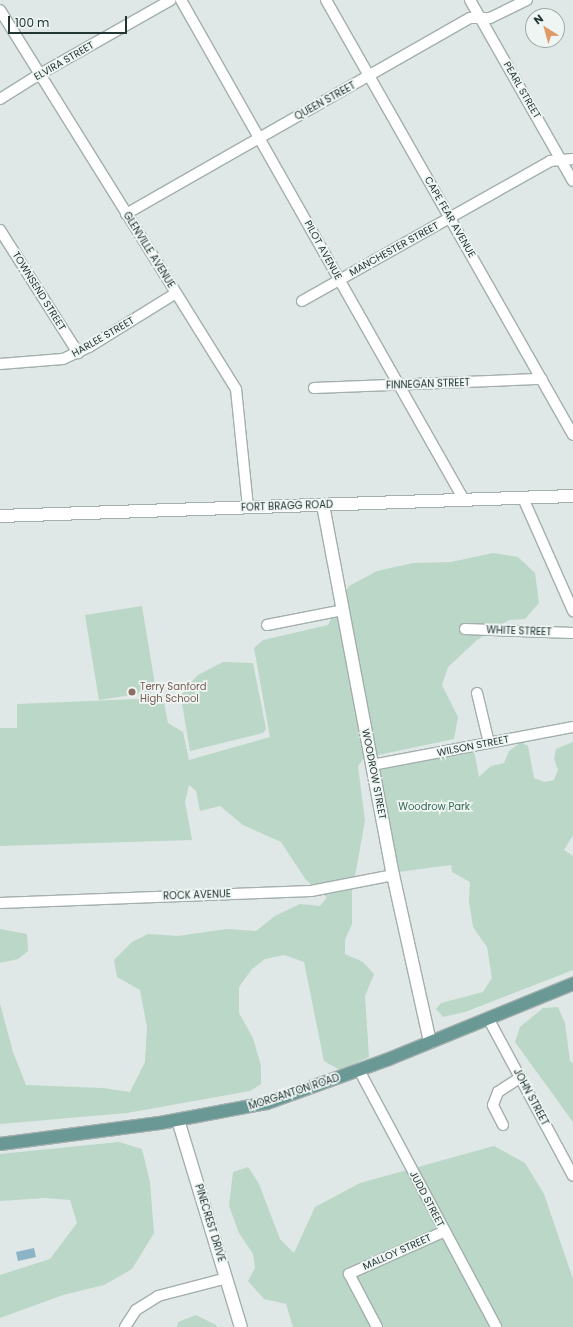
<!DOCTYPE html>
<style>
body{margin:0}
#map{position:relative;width:573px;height:1327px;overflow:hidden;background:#dfe8e6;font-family:Poppins,sans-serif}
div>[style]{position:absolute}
.green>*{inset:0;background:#bad7c7}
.water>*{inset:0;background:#8db3c7}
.roads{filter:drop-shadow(1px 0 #a3afad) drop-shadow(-1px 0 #a3afad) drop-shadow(0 1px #a3afad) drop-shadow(0 -1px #a3afad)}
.street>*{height:10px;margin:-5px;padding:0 5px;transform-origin:5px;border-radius:5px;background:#fff}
.secondary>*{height:12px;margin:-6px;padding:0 6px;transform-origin:6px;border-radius:6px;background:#fff}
.primary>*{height:12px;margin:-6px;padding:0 6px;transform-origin:6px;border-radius:6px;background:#699895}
.dots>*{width:11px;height:11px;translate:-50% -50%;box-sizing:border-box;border:2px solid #eff5f3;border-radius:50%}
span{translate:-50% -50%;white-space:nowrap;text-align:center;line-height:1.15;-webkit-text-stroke:3.5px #eff5f3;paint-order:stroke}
.street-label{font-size:10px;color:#223634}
.education-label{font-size:10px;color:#785e54}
.left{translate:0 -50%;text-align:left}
.park-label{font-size:10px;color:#326751}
.north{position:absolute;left:525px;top:8px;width:40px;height:40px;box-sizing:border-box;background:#eff5f3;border:1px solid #9da9a7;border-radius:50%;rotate:323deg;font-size:11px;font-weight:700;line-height:16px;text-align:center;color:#223634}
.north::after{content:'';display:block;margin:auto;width:14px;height:18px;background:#df9b66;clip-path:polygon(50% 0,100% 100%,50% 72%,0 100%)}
.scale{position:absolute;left:8px;top:16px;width:119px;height:18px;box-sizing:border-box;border:2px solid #223634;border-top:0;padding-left:5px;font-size:12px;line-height:14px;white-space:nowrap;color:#223634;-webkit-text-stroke:3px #eff5f3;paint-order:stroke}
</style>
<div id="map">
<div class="green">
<div style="clip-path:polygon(493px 553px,518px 557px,535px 573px,539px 603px,525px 619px,509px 620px,477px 640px,448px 667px,442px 685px,458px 717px,454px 739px,364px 758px,358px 766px,365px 821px,352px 892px,352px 924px,345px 940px,345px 954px,363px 962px,374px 974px,365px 996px,369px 1057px,340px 1070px,324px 1061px,304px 962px,284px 955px,265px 959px,252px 969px,239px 987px,239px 1013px,253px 1038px,261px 1066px,261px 1084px,250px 1091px,127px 1113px,0 1124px,0 1004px,13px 1052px,26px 1085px,103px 1088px,130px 1092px,145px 1062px,147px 1027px,140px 990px,117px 977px,114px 960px,132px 942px,148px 934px,178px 936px,227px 929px,256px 931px,275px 916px,300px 904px,320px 906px,327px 897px,306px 880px,281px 842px,243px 825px,220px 806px,200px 811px,196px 791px,189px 785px,185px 802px,192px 840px,0 846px,0 728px,17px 728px,17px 704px,163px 698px,168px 723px,183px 732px,189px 760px,270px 737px,254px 648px,263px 640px,328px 625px,349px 586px,377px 571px,413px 563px,451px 562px)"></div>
<div style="clip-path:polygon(142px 606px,156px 691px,99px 700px,85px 615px)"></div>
<div style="clip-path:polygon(223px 662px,253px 663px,266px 729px,263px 733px,190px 751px,181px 697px,186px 687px,198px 675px)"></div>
<div style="clip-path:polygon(521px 742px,528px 746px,534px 778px,544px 782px,554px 780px,558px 770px,554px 759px,556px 749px,573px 742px,573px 835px,564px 850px,573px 856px,573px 970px,465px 1012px,443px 1017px,436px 1009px,441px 1003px,483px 992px,492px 978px,487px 947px,473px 927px,469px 901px,470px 882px,452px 872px,451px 865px,398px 872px,377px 768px,474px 750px,479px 777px,491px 766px,504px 763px,509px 751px)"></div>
<div style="clip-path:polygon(0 929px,27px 934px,28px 951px,18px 959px,0 963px)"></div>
<div style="clip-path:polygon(558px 1007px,565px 1023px,570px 1061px,573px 1063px,573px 1122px,515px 1042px,520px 1027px,543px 1008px)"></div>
<div style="clip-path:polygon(119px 1142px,142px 1149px,150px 1182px,154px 1233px,132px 1269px,104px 1285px,63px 1295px,0 1318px,0 1275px,50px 1259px,77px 1223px,70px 1200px,45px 1198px,0 1201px,0 1154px)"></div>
<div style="clip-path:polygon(494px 1146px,525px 1163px,544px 1194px,573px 1279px,573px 1327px,293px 1327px,286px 1304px,264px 1299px,248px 1281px,255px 1268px,253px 1254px,239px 1233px,229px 1206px,233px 1172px,248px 1167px,259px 1184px,280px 1239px,294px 1253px,315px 1207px,360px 1183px)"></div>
<div style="clip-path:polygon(196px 1315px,216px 1325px,217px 1327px,177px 1327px,178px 1322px)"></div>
</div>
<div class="water">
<div style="clip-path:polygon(34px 1248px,36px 1257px,18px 1261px,16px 1252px)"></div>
</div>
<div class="roads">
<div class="street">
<div style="left:181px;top:0;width:575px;rotate:60.49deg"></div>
<div style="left:326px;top:0;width:500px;rotate:60.41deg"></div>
<div style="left:470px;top:0;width:208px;rotate:60.4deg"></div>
<div style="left:0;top:10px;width:446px;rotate:58.1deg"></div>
<div style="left:236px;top:389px;width:119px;rotate:84.2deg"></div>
<div style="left:0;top:99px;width:47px;rotate:-32deg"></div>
<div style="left:40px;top:74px;width:150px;rotate:-29.5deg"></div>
<div style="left:126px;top:214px;width:396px;rotate:-29.7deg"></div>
<div style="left:470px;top:18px;width:20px"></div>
<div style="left:490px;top:18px;width:41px;rotate:-25.9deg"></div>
<div style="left:0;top:230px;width:146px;rotate:57.6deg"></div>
<div style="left:302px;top:301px;width:285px;rotate:-29.4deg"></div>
<div style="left:550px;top:161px;width:23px;rotate:-5deg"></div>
<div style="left:0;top:364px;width:63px;rotate:-4.5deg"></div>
<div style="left:63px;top:359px;width:29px;rotate:-25deg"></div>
<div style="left:89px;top:347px;width:102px;rotate:-31.8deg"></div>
<div style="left:314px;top:388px;width:228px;rotate:-2.3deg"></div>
<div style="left:523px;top:498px;width:124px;rotate:66.1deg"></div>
<div style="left:267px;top:625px;width:77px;rotate:-11.2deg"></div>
<div style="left:465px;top:629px;width:108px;rotate:2.1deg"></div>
<div style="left:477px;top:693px;width:51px;rotate:76.5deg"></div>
<div style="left:372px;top:765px;width:205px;rotate:-10.7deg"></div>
<div style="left:0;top:903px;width:311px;rotate:-2.2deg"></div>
<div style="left:311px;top:891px;width:84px;rotate:-11deg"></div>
<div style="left:488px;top:1018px;width:179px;rotate:61.7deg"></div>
<div style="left:359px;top:1070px;width:291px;rotate:61.9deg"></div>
<div style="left:503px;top:1125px;width:22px;rotate:-117deg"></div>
<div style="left:493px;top:1105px;width:14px;rotate:-69deg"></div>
<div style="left:498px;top:1092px;width:27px;rotate:-33deg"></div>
<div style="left:125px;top:1327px;width:20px;rotate:-57deg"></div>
<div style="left:136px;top:1310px;width:26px;rotate:-32deg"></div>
<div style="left:158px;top:1296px;width:71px;rotate:-14.6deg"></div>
<div style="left:377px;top:1327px;width:60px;rotate:-117.8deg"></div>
<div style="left:349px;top:1274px;width:105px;rotate:-24.1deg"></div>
</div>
<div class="secondary">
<div style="left:323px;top:505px;width:377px;rotate:79.3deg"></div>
<div style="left:393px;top:875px;width:171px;rotate:77.5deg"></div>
<div style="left:0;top:516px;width:573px;rotate:-2deg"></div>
<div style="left:178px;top:1120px;width:216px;rotate:73.1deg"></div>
</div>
<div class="primary">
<div style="left:0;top:1144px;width:161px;rotate:-7.5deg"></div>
<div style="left:160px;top:1123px;width:109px;rotate:-10.6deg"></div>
<div style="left:267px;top:1103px;width:130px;rotate:-19.8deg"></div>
<div style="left:389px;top:1059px;width:199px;rotate:-22.2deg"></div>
</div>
</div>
<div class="dots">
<div style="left:132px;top:692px;background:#8d6e63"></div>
</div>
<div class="street-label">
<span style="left:64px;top:61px;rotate:-30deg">ELVIRA STREET</span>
<span style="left:522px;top:90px;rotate:60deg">PEARL STREET</span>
<span style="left:325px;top:101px;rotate:-29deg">QUEEN STREET</span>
<span style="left:450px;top:217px;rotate:60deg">CAPE FEAR AVENUE</span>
<span style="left:394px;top:249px;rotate:-29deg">MANCHESTER STREET</span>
<span style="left:149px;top:250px;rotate:58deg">GLENVILLE AVENUE</span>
<span style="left:323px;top:250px;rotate:61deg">PILOT AVENUE</span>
<span style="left:39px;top:291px;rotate:58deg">TOWNSEND STREET</span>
<span style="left:103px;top:337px;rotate:-30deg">HARLEE STREET</span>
<span style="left:428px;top:384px;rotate:-2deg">FINNEGAN STREET</span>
<span style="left:287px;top:506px;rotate:-2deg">FORT BRAGG ROAD</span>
<span style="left:519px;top:631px;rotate:2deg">WHITE STREET</span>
<span style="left:473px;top:746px;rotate:-11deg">WILSON STREET</span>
<span style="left:374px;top:774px;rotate:79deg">WOODROW STREET</span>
<span style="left:197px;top:895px;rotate:-2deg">ROCK AVENUE</span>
<span style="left:294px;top:1092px;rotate:-18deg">MORGANTON ROAD</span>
<span style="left:531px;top:1097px;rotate:62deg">JOHN STREET</span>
<span style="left:427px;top:1199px;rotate:62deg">JUDD STREET</span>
<span style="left:210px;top:1223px;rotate:73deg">PINECREST DRIVE</span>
<span style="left:397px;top:1252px;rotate:-24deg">MALLOY STREET</span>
</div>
<div class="education-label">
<span class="left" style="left:140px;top:692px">Terry Sanford<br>High School</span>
</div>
<div class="park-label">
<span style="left:434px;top:807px">Woodrow Park</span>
</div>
<div class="north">N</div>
<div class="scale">100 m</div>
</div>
